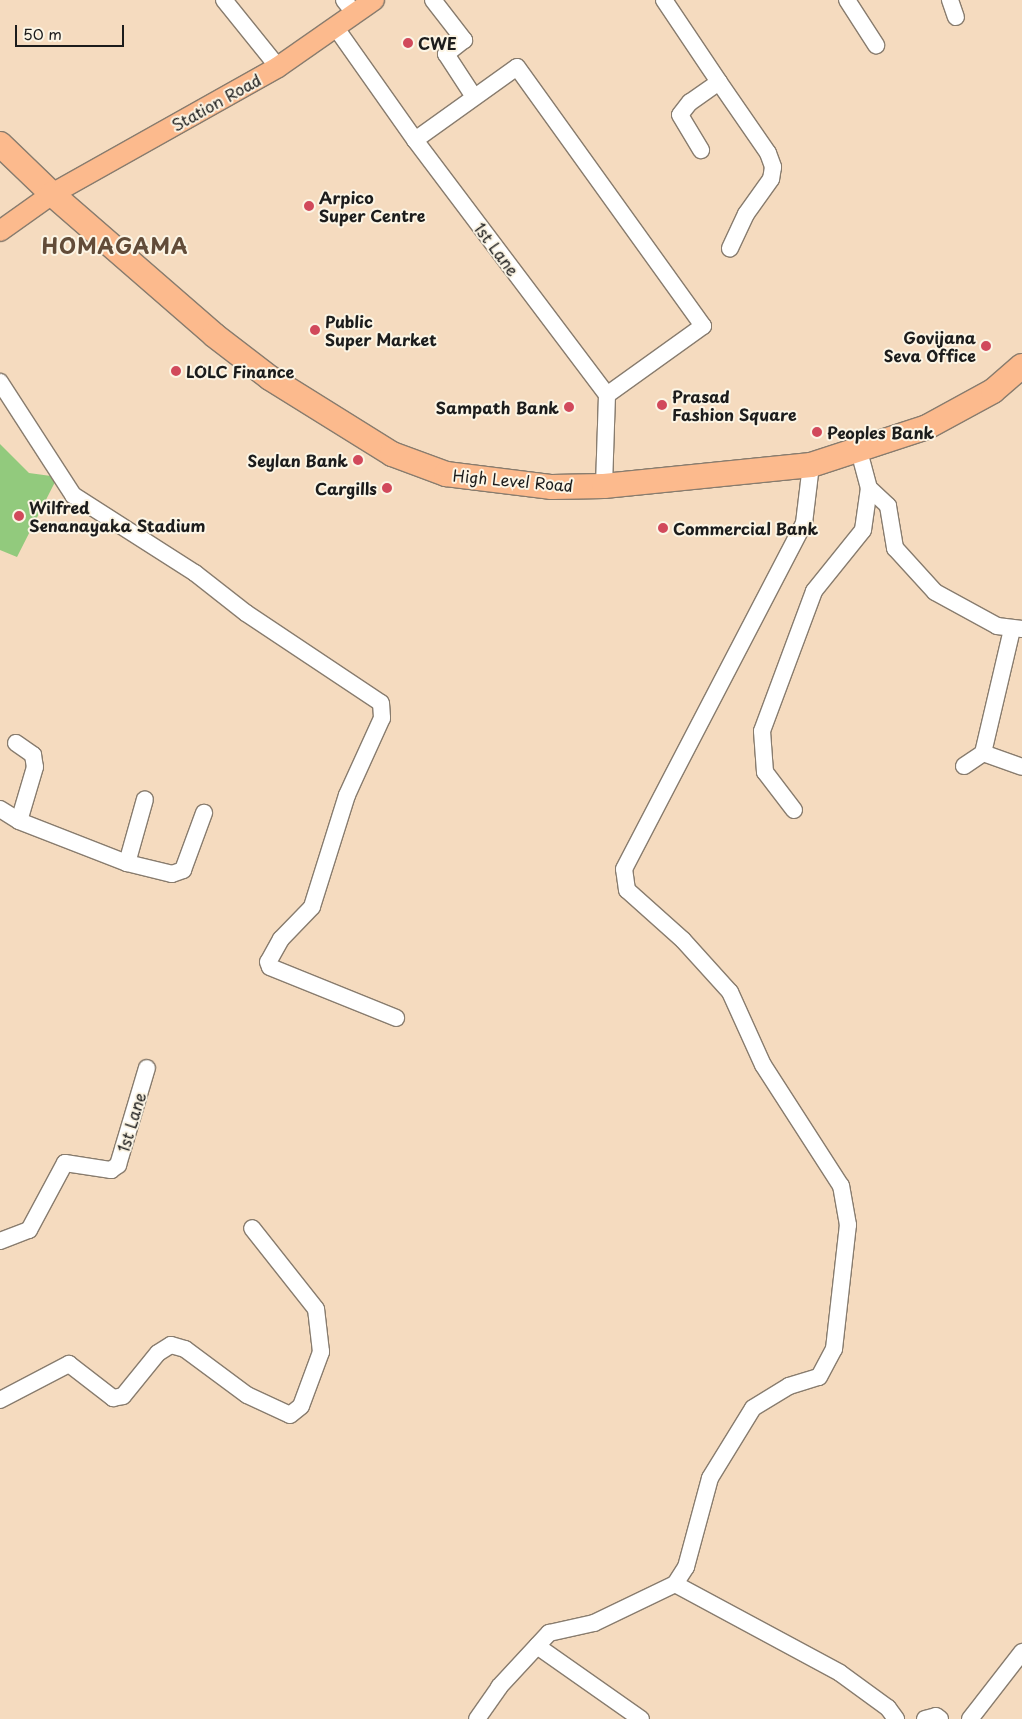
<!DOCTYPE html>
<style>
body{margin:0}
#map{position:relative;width:1022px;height:1719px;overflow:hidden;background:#f5dbbf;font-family:"Playpen Sans",sans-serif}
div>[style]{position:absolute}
.green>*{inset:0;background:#92ca7d}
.roads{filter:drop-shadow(1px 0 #887c6e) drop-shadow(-1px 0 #887c6e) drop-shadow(0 1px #887c6e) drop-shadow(0 -1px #887c6e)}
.minor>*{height:16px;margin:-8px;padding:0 8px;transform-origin:8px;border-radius:8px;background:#fff}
.major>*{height:20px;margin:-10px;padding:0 10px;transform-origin:10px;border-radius:10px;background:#fcba8d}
.highway>*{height:24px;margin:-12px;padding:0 12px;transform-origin:12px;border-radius:12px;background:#fcba8d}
.dots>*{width:14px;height:14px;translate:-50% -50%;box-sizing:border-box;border:2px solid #fcf5e5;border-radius:50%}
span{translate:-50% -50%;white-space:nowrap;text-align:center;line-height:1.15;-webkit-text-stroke:4px #fcf5e5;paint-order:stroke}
.poi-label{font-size:16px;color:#1c1c1c;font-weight:700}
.left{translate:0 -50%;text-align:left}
.right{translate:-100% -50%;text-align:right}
.street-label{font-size:16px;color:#1c1c1c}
.district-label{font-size:21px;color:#624c39;font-weight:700;letter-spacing:1px}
.scale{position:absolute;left:15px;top:25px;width:109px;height:22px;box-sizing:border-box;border:2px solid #1c1c1c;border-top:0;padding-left:6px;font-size:15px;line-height:18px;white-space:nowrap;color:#1c1c1c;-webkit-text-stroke:4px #fcf5e5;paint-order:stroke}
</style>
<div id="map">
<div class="green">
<div style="clip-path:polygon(0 444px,29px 473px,51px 476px,55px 482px,17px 557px,0 550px)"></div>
</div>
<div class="roads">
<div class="minor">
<div style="left:224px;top:0;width:86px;rotate:51.1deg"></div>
<div style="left:344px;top:0;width:18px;rotate:52deg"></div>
<div style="left:433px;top:0;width:51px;rotate:52.2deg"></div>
<div style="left:464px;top:40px;width:23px;rotate:142deg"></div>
<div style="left:446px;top:54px;width:51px;rotate:56.9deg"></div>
<div style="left:664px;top:0;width:99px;rotate:56.1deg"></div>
<div style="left:719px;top:82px;width:35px;rotate:145deg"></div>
<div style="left:690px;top:102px;width:16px;rotate:128deg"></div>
<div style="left:680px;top:115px;width:41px;rotate:59deg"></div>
<div style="left:847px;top:0;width:54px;rotate:57.2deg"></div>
<div style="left:950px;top:0;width:18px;rotate:71deg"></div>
<div style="left:336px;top:28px;width:137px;rotate:54.8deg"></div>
<div style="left:415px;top:140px;width:319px;rotate:53deg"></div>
<div style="left:607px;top:395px;width:91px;rotate:91.9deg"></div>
<div style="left:719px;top:82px;width:86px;rotate:55.4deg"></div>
<div style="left:768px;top:153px;width:15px;rotate:70deg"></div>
<div style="left:773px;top:167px;width:12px;rotate:99deg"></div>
<div style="left:771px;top:179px;width:43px;rotate:125.5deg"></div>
<div style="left:746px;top:214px;width:38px;rotate:115deg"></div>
<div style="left:415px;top:140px;width:125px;rotate:-35.6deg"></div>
<div style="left:517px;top:67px;width:319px;rotate:54.3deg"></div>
<div style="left:703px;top:326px;width:118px;rotate:144.3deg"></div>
<div style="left:0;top:382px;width:135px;rotate:57.1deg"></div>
<div style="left:73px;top:495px;width:145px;rotate:32.6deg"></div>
<div style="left:195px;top:573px;width:65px;rotate:38.1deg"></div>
<div style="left:246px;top:613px;width:162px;rotate:33.7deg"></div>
<div style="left:381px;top:703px;width:15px;rotate:86deg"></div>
<div style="left:382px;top:718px;width:85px;rotate:114.4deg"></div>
<div style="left:347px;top:795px;width:117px;rotate:107.4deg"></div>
<div style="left:312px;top:907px;width:45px;rotate:134.1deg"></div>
<div style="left:281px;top:939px;width:26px;rotate:119deg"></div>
<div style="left:268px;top:962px;width:5px;rotate:68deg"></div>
<div style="left:270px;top:967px;width:136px;rotate:22deg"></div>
<div style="left:859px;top:451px;width:38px;rotate:75deg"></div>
<div style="left:869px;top:488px;width:26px;rotate:43deg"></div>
<div style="left:888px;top:506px;width:43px;rotate:80.5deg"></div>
<div style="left:895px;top:548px;width:59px;rotate:47.7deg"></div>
<div style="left:935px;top:592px;width:71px;rotate:28.7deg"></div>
<div style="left:997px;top:626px;width:25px;rotate:7deg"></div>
<div style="left:16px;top:743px;width:21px;rotate:35deg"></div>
<div style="left:33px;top:755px;width:12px;rotate:81deg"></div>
<div style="left:35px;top:767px;width:56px;rotate:106.5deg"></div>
<div style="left:983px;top:753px;width:41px;rotate:19.7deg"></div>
<div style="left:964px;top:766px;width:23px;rotate:-34deg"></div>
<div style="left:983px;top:753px;width:127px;rotate:-76.8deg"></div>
<div style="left:0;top:809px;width:22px;rotate:32deg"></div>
<div style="left:19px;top:821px;width:116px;rotate:21.3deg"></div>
<div style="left:127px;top:863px;width:46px;rotate:13.7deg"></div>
<div style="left:172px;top:874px;width:12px;rotate:-20deg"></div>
<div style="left:183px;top:870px;width:61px;rotate:-69.8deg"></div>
<div style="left:794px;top:810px;width:48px;rotate:-127.3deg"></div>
<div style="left:765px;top:772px;width:41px;rotate:-94.2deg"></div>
<div style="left:762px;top:731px;width:149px;rotate:-69.6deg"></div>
<div style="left:814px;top:591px;width:78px;rotate:-51.2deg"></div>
<div style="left:863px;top:530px;width:42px;rotate:-81.9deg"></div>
<div style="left:127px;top:863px;width:66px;rotate:-74.3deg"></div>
<div style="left:0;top:1241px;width:31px;rotate:-21deg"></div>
<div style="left:29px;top:1230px;width:76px;rotate:-61.8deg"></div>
<div style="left:65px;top:1163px;width:47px;rotate:8.7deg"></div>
<div style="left:111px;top:1170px;width:9px;rotate:-36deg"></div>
<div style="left:118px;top:1165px;width:101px;rotate:-73.4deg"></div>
<div style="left:0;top:1400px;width:78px;rotate:-27.6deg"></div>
<div style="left:69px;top:1364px;width:56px;rotate:37.7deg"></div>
<div style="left:113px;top:1398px;width:10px;rotate:-11deg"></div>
<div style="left:123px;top:1396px;width:55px;rotate:-50.9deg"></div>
<div style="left:158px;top:1353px;width:15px;rotate:-32deg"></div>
<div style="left:171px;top:1345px;width:15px;rotate:16deg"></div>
<div style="left:185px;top:1349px;width:77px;rotate:36.6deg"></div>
<div style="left:247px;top:1395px;width:47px;rotate:24.9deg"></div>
<div style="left:290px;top:1415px;width:14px;rotate:-39deg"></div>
<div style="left:301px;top:1406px;width:58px;rotate:-69.7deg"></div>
<div style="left:321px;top:1352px;width:43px;rotate:-96.6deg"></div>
<div style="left:316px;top:1309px;width:103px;rotate:-128.3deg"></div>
<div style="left:675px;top:1584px;width:187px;rotate:28.3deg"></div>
<div style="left:840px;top:1673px;width:59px;rotate:36.1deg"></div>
<div style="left:888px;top:1708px;width:14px;rotate:54deg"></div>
<div style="left:537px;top:1646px;width:127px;rotate:35.1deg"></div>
<div style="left:477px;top:1719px;width:39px;rotate:-55deg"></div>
<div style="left:499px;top:1687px;width:74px;rotate:-47.2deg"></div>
<div style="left:549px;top:1633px;width:46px;rotate:-12.5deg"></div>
<div style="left:594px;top:1623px;width:90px;rotate:-25.7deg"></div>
<div style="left:675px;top:1584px;width:20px;rotate:-57deg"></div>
<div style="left:686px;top:1567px;width:92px;rotate:-74.9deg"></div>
<div style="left:710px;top:1478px;width:82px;rotate:-58.4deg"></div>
<div style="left:753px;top:1408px;width:42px;rotate:-31.4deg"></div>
<div style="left:789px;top:1386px;width:31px;rotate:-17deg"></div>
<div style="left:819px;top:1377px;width:32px;rotate:-62deg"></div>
<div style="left:834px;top:1349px;width:125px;rotate:-83.6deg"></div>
<div style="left:848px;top:1225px;width:40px;rotate:-100deg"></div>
<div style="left:841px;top:1186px;width:144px;rotate:-122.8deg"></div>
<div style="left:763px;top:1065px;width:80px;rotate:-114.3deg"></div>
<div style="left:730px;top:992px;width:70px;rotate:-132.1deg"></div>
<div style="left:683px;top:940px;width:75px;rotate:-138.2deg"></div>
<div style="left:627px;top:890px;width:21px;rotate:-98deg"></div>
<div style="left:624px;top:869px;width:390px;rotate:-62.5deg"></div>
<div style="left:804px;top:523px;width:58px;rotate:-83.1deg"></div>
<div style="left:925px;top:1719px;width:11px;rotate:-15deg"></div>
<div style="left:936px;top:1716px;width:5px;rotate:37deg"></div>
<div style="left:970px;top:1719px;width:85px;rotate:-52.2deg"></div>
</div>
<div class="major">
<div style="left:0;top:231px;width:64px;rotate:-35.4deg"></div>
<div style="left:52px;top:194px;width:259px;rotate:-29.3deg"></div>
<div style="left:278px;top:67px;width:117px;rotate:-34.9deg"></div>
</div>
<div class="highway">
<div style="left:0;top:144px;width:72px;rotate:43.9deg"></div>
<div style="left:52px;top:194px;width:215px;rotate:41deg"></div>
<div style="left:214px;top:335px;width:71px;rotate:37.5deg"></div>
<div style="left:270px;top:378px;width:144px;rotate:31.9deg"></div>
<div style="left:392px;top:454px;width:58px;rotate:20.3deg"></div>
<div style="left:446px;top:474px;width:107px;rotate:7deg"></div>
<div style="left:552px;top:487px;width:52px;rotate:-1.1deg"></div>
<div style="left:604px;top:486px;width:208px;rotate:-5.8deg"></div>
<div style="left:811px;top:465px;width:122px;rotate:-18.1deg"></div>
<div style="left:927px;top:427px;width:75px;rotate:-28.6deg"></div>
<div style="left:993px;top:391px;width:38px;rotate:-41deg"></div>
</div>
</div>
<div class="dots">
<div style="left:408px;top:43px;background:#d1495b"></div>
<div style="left:309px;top:206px;background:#d1495b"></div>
<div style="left:315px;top:330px;background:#d1495b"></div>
<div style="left:986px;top:346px;background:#d1495b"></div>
<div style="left:176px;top:371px;background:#d1495b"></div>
<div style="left:662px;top:405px;background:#d1495b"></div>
<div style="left:569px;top:407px;background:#d1495b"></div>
<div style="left:817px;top:432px;background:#d1495b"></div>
<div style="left:358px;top:460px;background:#d1495b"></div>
<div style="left:387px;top:488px;background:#d1495b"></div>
<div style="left:19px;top:516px;background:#d1495b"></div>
<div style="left:663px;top:528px;background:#d1495b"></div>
</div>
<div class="poi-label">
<span class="left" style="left:418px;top:43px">CWE</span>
<span class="left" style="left:319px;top:206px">Arpico<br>Super Centre</span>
<span class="left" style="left:325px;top:330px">Public<br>Super Market</span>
<span class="right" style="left:976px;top:346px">Govijana<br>Seva Office</span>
<span class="left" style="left:186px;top:371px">LOLC Finance</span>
<span class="left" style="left:672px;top:405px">Prasad<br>Fashion Square</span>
<span class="right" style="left:559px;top:407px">Sampath Bank</span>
<span class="left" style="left:827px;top:432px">Peoples Bank</span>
<span class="right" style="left:348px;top:460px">Seylan Bank</span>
<span class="right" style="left:377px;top:488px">Cargills</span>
<span class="left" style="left:29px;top:516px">Wilfred<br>Senanayaka Stadium</span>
<span class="left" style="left:673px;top:528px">Commercial Bank</span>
</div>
<div class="street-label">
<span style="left:216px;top:102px;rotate:-29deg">Station Road</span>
<span style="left:497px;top:249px;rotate:53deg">1st Lane</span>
<span style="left:513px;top:480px;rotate:5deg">High Level Road</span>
<span style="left:131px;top:1122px;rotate:-73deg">1st Lane</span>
</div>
<div class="district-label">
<span style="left:115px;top:245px">HOMAGAMA</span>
</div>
<div class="scale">50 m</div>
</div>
